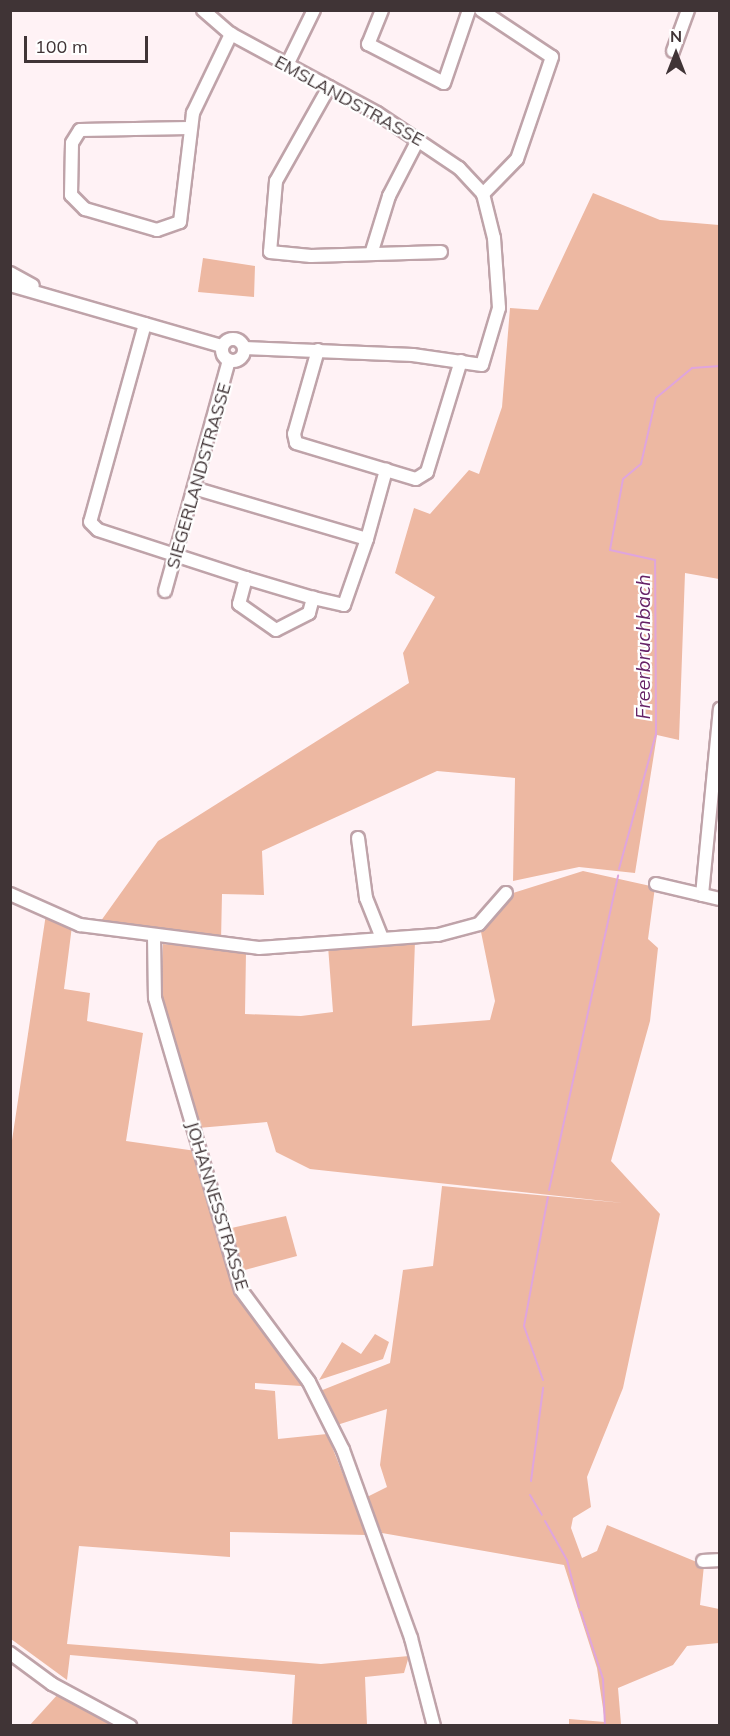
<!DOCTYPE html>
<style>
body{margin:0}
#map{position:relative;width:730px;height:1736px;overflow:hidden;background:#fff2f5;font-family:Mulish,sans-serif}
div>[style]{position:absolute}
.green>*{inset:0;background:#edb8a2}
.stream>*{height:2px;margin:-1px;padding:0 1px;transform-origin:1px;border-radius:1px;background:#dfa5dd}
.roads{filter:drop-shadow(2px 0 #bfa3a9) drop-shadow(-2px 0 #bfa3a9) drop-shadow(0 2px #bfa3a9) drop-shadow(0 -2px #bfa3a9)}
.minor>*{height:12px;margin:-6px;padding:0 6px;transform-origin:6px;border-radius:6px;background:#fff}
.minor>.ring{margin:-6px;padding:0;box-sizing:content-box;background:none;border:12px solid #fff;border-radius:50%}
span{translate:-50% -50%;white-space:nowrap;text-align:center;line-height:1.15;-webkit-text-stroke:4.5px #fff;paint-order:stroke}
.street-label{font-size:18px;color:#403436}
.water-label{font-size:20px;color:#672367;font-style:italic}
.frame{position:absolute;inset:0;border:12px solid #403436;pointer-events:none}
.north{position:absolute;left:646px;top:24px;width:60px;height:60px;-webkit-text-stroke:4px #fff;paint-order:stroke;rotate:0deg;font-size:16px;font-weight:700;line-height:24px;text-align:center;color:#403436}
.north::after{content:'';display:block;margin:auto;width:21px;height:27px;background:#403436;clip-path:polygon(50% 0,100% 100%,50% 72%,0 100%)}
.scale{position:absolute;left:24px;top:36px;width:124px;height:27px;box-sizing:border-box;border:3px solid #403436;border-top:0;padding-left:8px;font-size:18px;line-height:21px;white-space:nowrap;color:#403436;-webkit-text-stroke:4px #fff;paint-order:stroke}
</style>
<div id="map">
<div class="green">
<div style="clip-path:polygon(593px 193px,660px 220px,719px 225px,719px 579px,685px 573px,679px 740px,657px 735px,635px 873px,579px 867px,513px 881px,515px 778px,437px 771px,262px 851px,264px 895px,222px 894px,221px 941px,98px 925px,158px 841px,409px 683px,403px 653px,435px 597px,395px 573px,414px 508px,430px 514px,469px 470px,479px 474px,502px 407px,510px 308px,538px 310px)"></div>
<div style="clip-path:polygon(203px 258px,255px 266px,254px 297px,198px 292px)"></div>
<div style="clip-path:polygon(583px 871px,655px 887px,648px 939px,658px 948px,650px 1021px,611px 1161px,660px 1214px,623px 1388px,587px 1477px,591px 1507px,573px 1518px,571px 1528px,582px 1558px,597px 1551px,607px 1525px,704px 1565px,700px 1605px,719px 1609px,719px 1643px,687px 1646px,673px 1665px,618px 1688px,621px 1724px,657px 1725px,569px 1725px,569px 1719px,605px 1722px,597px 1668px,564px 1565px,382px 1533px,367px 1497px,387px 1487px,380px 1465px,387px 1409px,337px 1425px,320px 1391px,390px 1363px,403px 1270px,433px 1266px,442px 1186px,623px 1203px,310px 1169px,276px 1152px,267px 1122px,198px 1128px,161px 997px,163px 944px,246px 952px,245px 1014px,301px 1016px,333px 1012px,328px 946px,415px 941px,412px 1026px,490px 1020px,495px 1001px,480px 927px,513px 893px)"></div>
<div style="clip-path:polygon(46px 914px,72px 926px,64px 989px,90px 993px,87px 1021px,143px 1033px,126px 1141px,196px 1151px,238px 1293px,303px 1381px,301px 1386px,255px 1383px,255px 1389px,275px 1391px,278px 1439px,327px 1434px,367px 1535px,230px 1532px,230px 1557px,79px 1546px,67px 1644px,321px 1664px,409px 1656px,404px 1673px,365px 1677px,367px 1725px,292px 1725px,295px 1675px,70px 1655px,67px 1680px,11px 1639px,11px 1147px)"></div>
<div style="clip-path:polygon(286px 1216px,297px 1256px,241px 1271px,227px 1229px)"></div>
<div style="clip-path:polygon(375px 1334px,389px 1342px,383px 1359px,319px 1380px,342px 1342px,361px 1354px)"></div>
<div style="clip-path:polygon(59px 1693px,80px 1706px,116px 1725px,29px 1726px)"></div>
</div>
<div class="stream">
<div style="left:619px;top:869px;width:140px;rotate:-74.7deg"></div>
<div style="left:656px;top:734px;width:174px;rotate:-90.3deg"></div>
<div style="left:655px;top:560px;width:46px;rotate:-167.5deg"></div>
<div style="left:610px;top:550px;width:72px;rotate:-79.6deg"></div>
<div style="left:623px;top:479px;width:23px;rotate:-40deg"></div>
<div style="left:641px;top:464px;width:68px;rotate:-77.2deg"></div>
<div style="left:656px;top:398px;width:47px;rotate:-39.8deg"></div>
<div style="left:692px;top:368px;width:28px;rotate:-4deg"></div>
<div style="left:549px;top:1190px;width:322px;rotate:-77.6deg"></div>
<div style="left:543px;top:1380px;width:57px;rotate:-109.4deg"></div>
<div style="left:524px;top:1326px;width:131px;rotate:-79.5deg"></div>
<div style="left:531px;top:1481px;width:94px;rotate:-82.6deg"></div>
<div style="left:530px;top:1495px;width:23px;rotate:59deg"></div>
<div style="left:545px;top:1521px;width:45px;rotate:60.6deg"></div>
<div style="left:567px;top:1560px;width:49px;rotate:75.7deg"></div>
<div style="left:581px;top:1612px;width:71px;rotate:71.8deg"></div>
<div style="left:603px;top:1679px;width:47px;rotate:87.6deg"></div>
</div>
<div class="roads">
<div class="minor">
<div style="left:203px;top:10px;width:37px;rotate:41deg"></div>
<div style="left:231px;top:34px;width:166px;rotate:28.4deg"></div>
<div style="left:377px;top:113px;width:99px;rotate:33.9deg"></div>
<div style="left:459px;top:168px;width:35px;rotate:47deg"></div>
<div style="left:483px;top:194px;width:45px;rotate:76deg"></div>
<div style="left:494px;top:238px;width:70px;rotate:85.9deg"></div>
<div style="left:499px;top:308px;width:59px;rotate:106.6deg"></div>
<div style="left:482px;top:365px;width:70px;rotate:-171.8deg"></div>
<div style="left:413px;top:355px;width:169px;rotate:-177.6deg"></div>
<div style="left:382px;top:10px;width:37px;rotate:112deg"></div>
<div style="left:368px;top:44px;width:85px;rotate:27.2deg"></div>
<div style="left:444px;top:83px;width:77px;rotate:-71.1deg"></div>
<div style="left:481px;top:10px;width:85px;rotate:33.5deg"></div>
<div style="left:552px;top:57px;width:108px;rotate:108.9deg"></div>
<div style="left:517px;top:159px;width:49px;rotate:134.2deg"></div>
<div style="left:673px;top:51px;width:44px;rotate:-69.9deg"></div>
<div style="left:287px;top:65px;width:61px;rotate:-63.9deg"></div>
<div style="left:329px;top:87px;width:108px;rotate:119.4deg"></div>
<div style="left:276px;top:181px;width:71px;rotate:94.8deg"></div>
<div style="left:270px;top:252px;width:41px;rotate:5.6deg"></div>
<div style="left:311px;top:256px;width:130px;rotate:-1.8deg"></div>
<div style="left:189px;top:128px;width:109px;rotate:178.9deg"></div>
<div style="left:80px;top:130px;width:15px;rotate:122deg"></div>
<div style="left:72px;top:143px;width:52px;rotate:91.1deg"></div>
<div style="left:71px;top:195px;width:20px;rotate:45deg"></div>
<div style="left:85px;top:209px;width:75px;rotate:16.3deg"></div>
<div style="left:157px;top:230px;width:24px;rotate:-19deg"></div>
<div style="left:180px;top:222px;width:110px;rotate:-83.2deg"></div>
<div style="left:193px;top:113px;width:88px;rotate:-64.3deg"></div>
<div style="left:372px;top:251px;width:58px;rotate:-72.8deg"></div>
<div style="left:389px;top:196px;width:63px;rotate:-62.6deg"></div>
<div style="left:10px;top:273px;width:26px;rotate:29deg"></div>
<div style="left:10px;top:285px;width:221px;rotate:16.1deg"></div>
<div style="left:145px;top:324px;width:205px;rotate:105.5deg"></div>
<div style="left:90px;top:522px;width:11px;rotate:45deg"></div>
<div style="left:98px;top:530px;width:156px;rotate:18deg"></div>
<div style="left:246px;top:578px;width:27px;rotate:105deg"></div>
<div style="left:239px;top:604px;width:45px;rotate:35.1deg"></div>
<div style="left:276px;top:630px;width:37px;rotate:-27deg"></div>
<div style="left:309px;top:613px;width:16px;rotate:-75deg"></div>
<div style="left:313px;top:598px;width:70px;rotate:-163.4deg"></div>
<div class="ring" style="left:222px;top:339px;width:10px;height:10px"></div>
<div style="left:318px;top:350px;width:87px;rotate:105.9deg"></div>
<div style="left:294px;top:434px;width:9px;rotate:77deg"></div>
<div style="left:296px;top:443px;width:125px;rotate:16.7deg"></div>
<div style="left:416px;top:479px;width:13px;rotate:-32deg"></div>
<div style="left:427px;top:472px;width:116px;rotate:-73deg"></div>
<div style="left:197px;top:489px;width:177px;rotate:16.4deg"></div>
<div style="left:367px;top:539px;width:70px;rotate:109.2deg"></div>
<div style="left:344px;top:605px;width:32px;rotate:-167deg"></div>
<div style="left:367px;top:539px;width:72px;rotate:-74.6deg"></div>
<div style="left:165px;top:591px;width:239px;rotate:-74.5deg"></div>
<div style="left:358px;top:838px;width:61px;rotate:82.4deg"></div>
<div style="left:366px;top:898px;width:43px;rotate:68.2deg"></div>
<div style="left:656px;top:884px;width:66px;rotate:13.2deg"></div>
<div style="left:10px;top:894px;width:77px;rotate:23.9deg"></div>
<div style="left:80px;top:925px;width:180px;rotate:7.3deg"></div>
<div style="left:259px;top:948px;width:179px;rotate:-4.2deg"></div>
<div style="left:438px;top:935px;width:42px;rotate:-15deg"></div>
<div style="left:479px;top:924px;width:41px;rotate:-48.9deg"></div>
<div style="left:702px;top:895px;width:187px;rotate:-84.5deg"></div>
<div style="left:154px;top:936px;width:62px;rotate:89.1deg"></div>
<div style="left:155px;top:998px;width:304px;rotate:73.6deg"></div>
<div style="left:241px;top:1290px;width:114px;rotate:53.5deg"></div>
<div style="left:309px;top:1382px;width:76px;rotate:63.4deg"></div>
<div style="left:343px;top:1450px;width:200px;rotate:70.1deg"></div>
<div style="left:411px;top:1638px;width:91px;rotate:75.4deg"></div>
<div style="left:703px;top:1561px;width:17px;rotate:-3deg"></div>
<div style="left:10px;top:1653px;width:52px;rotate:36.4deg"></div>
<div style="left:52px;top:1684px;width:89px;rotate:28.3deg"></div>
</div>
</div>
<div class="street-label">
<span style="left:349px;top:101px;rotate:29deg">EMSLANDSTRASSE</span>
<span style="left:199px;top:476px;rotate:-74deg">SIEGERLANDSTRASSE</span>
<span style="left:217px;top:1206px;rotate:73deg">JOHANNESSTRASSE</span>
</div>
<div class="water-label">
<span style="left:642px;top:647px;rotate:-90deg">Freerbruchbach</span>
</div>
<div class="frame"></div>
<div class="north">N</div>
<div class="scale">100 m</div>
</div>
